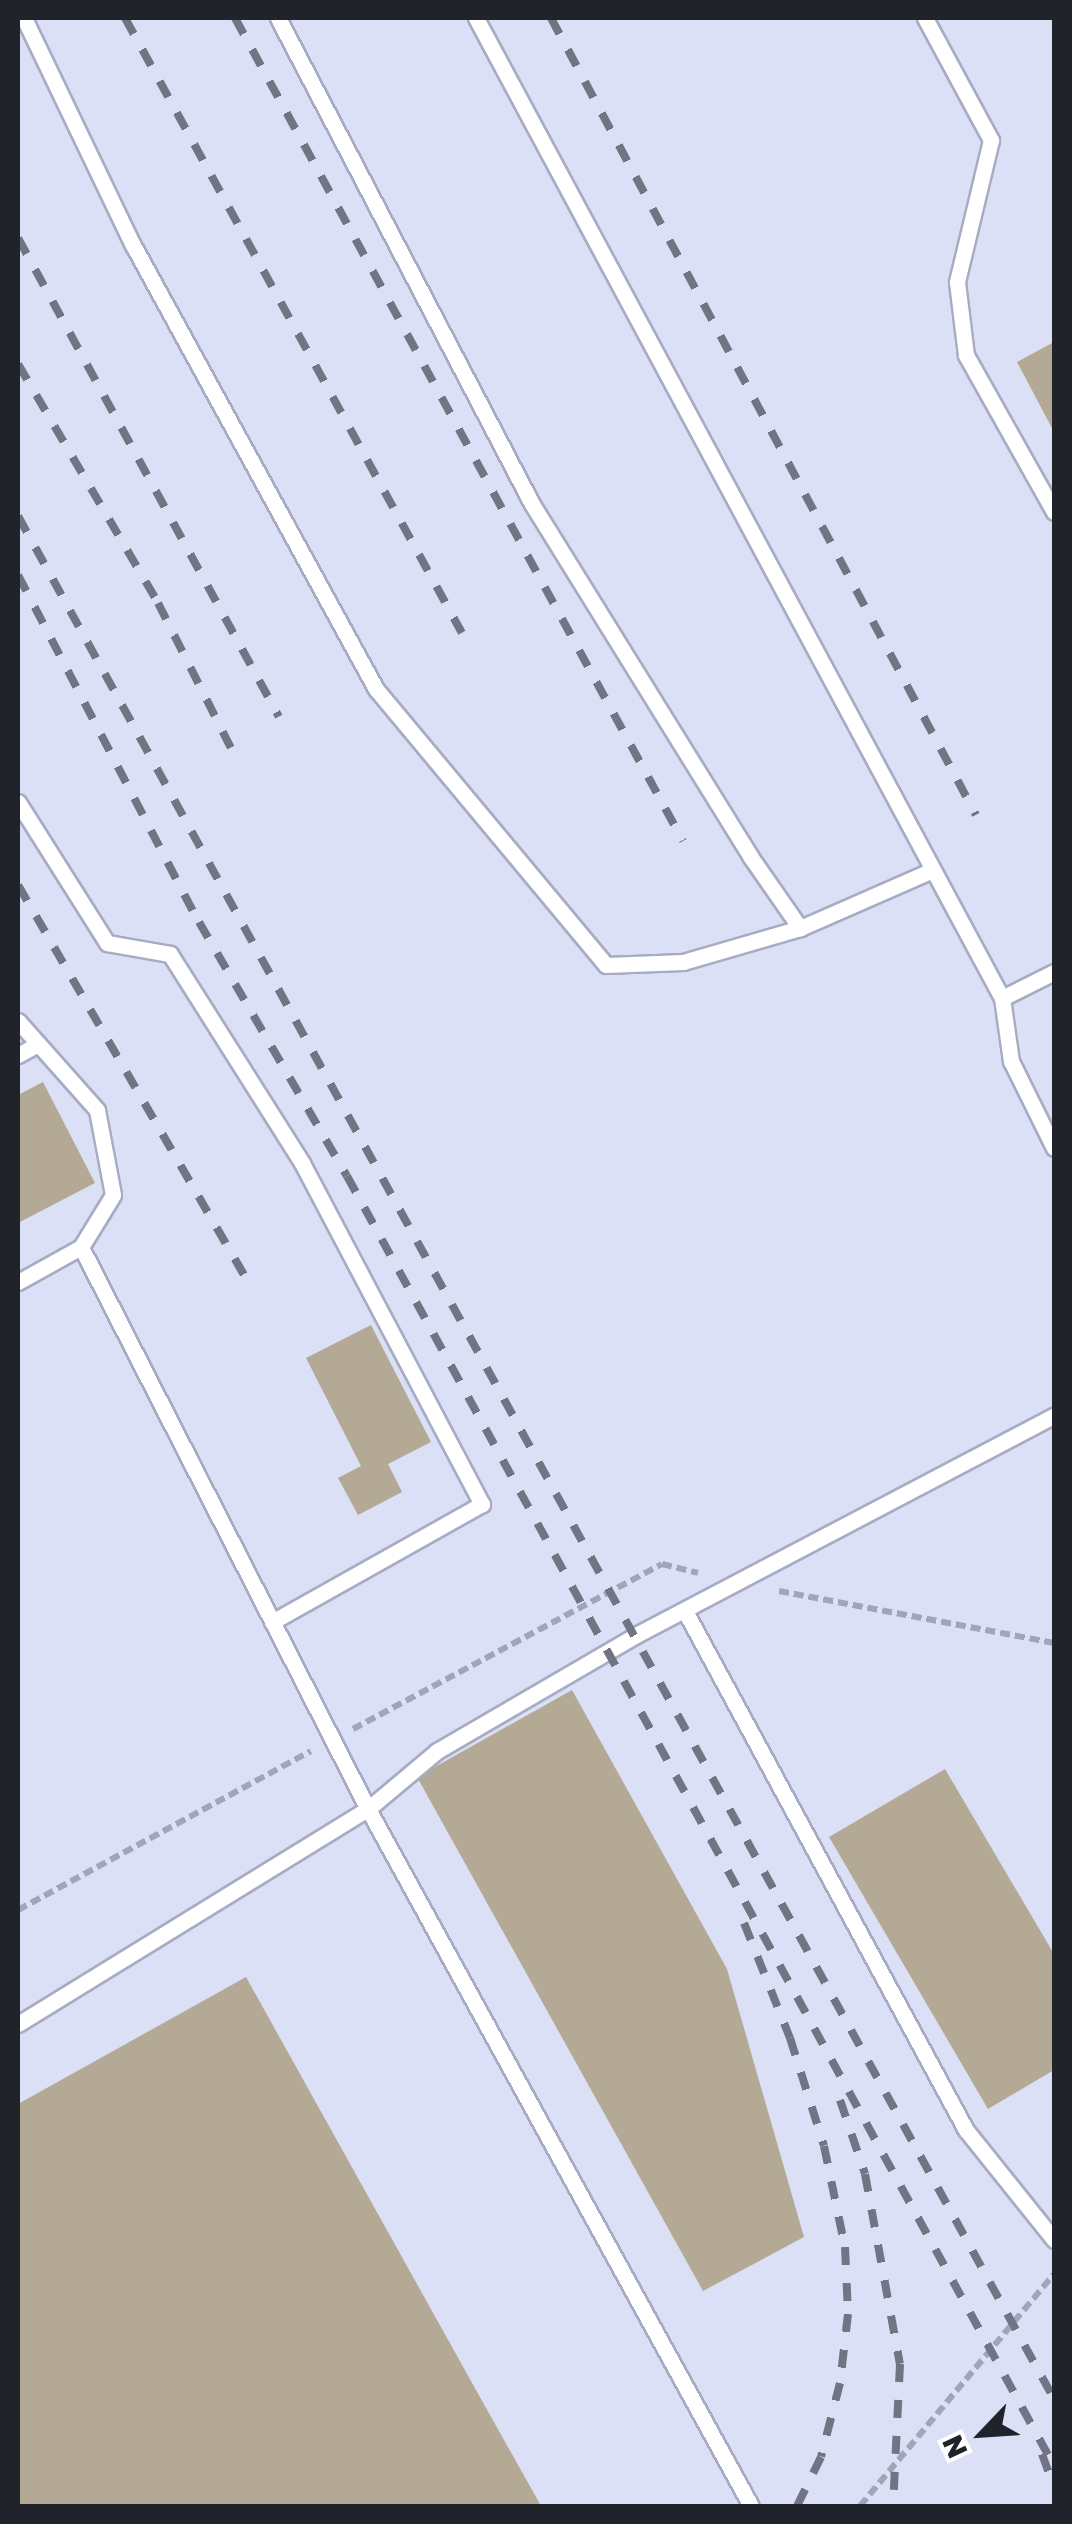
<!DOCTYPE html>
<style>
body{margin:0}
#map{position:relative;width:1072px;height:2524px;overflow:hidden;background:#dbe0f7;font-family:"Golos Text",sans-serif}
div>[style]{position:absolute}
.building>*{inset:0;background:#b4a994}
.path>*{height:6px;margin-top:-3px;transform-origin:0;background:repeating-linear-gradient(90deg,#a0a5b7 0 10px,transparent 0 15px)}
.roads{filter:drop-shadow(2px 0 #a7acc2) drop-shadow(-2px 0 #a7acc2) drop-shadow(0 2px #a7acc2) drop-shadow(0 -2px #a7acc2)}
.service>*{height:15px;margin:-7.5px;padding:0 7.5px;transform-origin:7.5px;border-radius:7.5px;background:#fff}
.rail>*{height:8px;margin-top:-4px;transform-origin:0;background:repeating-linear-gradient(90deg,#717482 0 18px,transparent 0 36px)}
span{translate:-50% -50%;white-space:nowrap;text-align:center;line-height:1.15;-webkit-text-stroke:9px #fff;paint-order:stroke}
.frame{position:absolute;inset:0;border:20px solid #21232b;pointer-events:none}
.north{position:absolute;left:932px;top:2384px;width:100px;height:100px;-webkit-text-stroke:8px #fff;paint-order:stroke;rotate:245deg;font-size:28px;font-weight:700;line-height:40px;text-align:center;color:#21232b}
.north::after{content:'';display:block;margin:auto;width:35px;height:45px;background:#21232b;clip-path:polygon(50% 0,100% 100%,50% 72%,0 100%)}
</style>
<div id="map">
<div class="building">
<div style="clip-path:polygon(1054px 342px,1054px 432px,1017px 362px)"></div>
<div style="clip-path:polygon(43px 1082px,95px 1183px,18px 1223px,18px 1095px)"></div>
<div style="clip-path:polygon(371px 1325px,431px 1442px,388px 1464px,402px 1492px,358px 1515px,338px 1478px,361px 1466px,306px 1358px)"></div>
<div style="clip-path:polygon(572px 1690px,727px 1969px,804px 2237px,703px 2291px,417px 1777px)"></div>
<div style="clip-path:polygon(945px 1769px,1054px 1954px,1054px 2070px,988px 2109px,829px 1837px)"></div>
<div style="clip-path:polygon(246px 1977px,476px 2390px,541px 2506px,18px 2506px,18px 2104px)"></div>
</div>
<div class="path">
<div style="left:779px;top:1591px;width:280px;rotate:10.7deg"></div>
<div style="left:353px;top:1729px;width:350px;rotate:-28.1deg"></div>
<div style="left:662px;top:1564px;width:37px;rotate:14deg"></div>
<div style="left:18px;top:1910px;width:333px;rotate:-28.5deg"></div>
<div style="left:860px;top:2506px;width:302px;rotate:-50.1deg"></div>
</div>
<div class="roads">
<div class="service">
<div style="left:24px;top:18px;width:252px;rotate:64.4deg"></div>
<div style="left:133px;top:245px;width:506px;rotate:61.31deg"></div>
<div style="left:376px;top:689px;width:359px;rotate:50.2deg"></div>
<div style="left:606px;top:965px;width:77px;rotate:-2.2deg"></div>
<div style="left:683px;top:962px;width:122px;rotate:-16.2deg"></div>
<div style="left:800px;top:928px;width:145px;rotate:-23.6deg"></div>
<div style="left:278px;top:18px;width:548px;rotate:62.41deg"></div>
<div style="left:532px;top:504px;width:414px;rotate:58.2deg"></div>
<div style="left:750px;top:856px;width:88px;rotate:55.2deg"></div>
<div style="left:476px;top:18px;width:1112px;rotate:61.78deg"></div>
<div style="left:925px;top:18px;width:139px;rotate:61.6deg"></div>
<div style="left:991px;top:140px;width:146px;rotate:103.5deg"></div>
<div style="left:957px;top:282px;width:74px;rotate:83deg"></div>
<div style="left:966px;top:355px;width:180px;rotate:60.7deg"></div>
<div style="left:18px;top:802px;width:167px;rotate:57.7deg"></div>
<div style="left:107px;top:943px;width:64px;rotate:9.9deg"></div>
<div style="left:170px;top:954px;width:247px;rotate:57.7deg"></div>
<div style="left:302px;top:1163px;width:386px;rotate:62.2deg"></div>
<div style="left:482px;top:1504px;width:241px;rotate:150.7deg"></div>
<div style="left:1054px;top:972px;width:58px;rotate:153.4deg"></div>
<div style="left:1002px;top:998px;width:64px;rotate:81.9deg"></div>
<div style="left:1011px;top:1061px;width:97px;rotate:63.7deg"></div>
<div style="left:18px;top:1021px;width:119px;rotate:48.4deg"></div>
<div style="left:97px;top:1110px;width:86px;rotate:79.3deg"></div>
<div style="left:113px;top:1195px;width:61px;rotate:121.6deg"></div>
<div style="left:81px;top:1247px;width:72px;rotate:150.9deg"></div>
<div style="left:18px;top:1055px;width:23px;rotate:-29deg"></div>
<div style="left:81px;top:1247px;width:631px;rotate:62.95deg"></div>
<div style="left:368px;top:1809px;width:795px;rotate:61.21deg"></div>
<div style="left:685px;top:1611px;width:590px;rotate:61.57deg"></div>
<div style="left:966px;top:2130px;width:141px;rotate:51.3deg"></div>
<div style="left:18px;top:2024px;width:411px;rotate:-31.6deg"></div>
<div style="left:368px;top:1809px;width:90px;rotate:-40deg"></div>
<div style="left:437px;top:1751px;width:230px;rotate:-30.2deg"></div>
<div style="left:636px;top:1635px;width:472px;rotate:-27.7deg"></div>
</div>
</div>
<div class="rail">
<div style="left:125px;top:18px;width:701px;rotate:61.28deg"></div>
<div style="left:235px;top:18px;width:937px;rotate:61.44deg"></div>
<div style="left:551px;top:18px;width:903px;rotate:61.93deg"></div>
<div style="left:18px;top:238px;width:545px;rotate:61.41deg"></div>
<div style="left:18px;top:364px;width:277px;rotate:59.6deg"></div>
<div style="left:158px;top:603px;width:171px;rotate:63.3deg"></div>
<div style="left:18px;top:516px;width:2149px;rotate:61.18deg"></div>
<div style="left:18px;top:575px;width:391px;rotate:62.5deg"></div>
<div style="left:199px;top:922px;width:294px;rotate:59.8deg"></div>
<div style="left:347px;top:1176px;width:1471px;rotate:61.27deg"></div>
<div style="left:18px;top:885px;width:457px;rotate:59.9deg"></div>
<div style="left:744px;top:1923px;width:124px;rotate:68.2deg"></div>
<div style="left:790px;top:2038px;width:113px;rotate:72.5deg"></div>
<div style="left:824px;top:2146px;width:103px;rotate:78.3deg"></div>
<div style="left:845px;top:2247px;width:67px;rotate:87.4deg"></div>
<div style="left:848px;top:2314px;width:69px;rotate:96.6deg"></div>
<div style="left:840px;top:2383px;width:76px;rotate:104.4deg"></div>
<div style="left:821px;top:2457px;width:55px;rotate:116.1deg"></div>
<div style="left:840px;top:2100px;width:78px;rotate:71.3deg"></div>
<div style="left:865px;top:2174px;width:193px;rotate:79.6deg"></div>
<div style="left:900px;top:2364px;width:142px;rotate:92.8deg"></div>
<div style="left:1042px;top:2454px;width:35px;rotate:70deg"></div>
</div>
<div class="frame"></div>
<div class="north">N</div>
</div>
